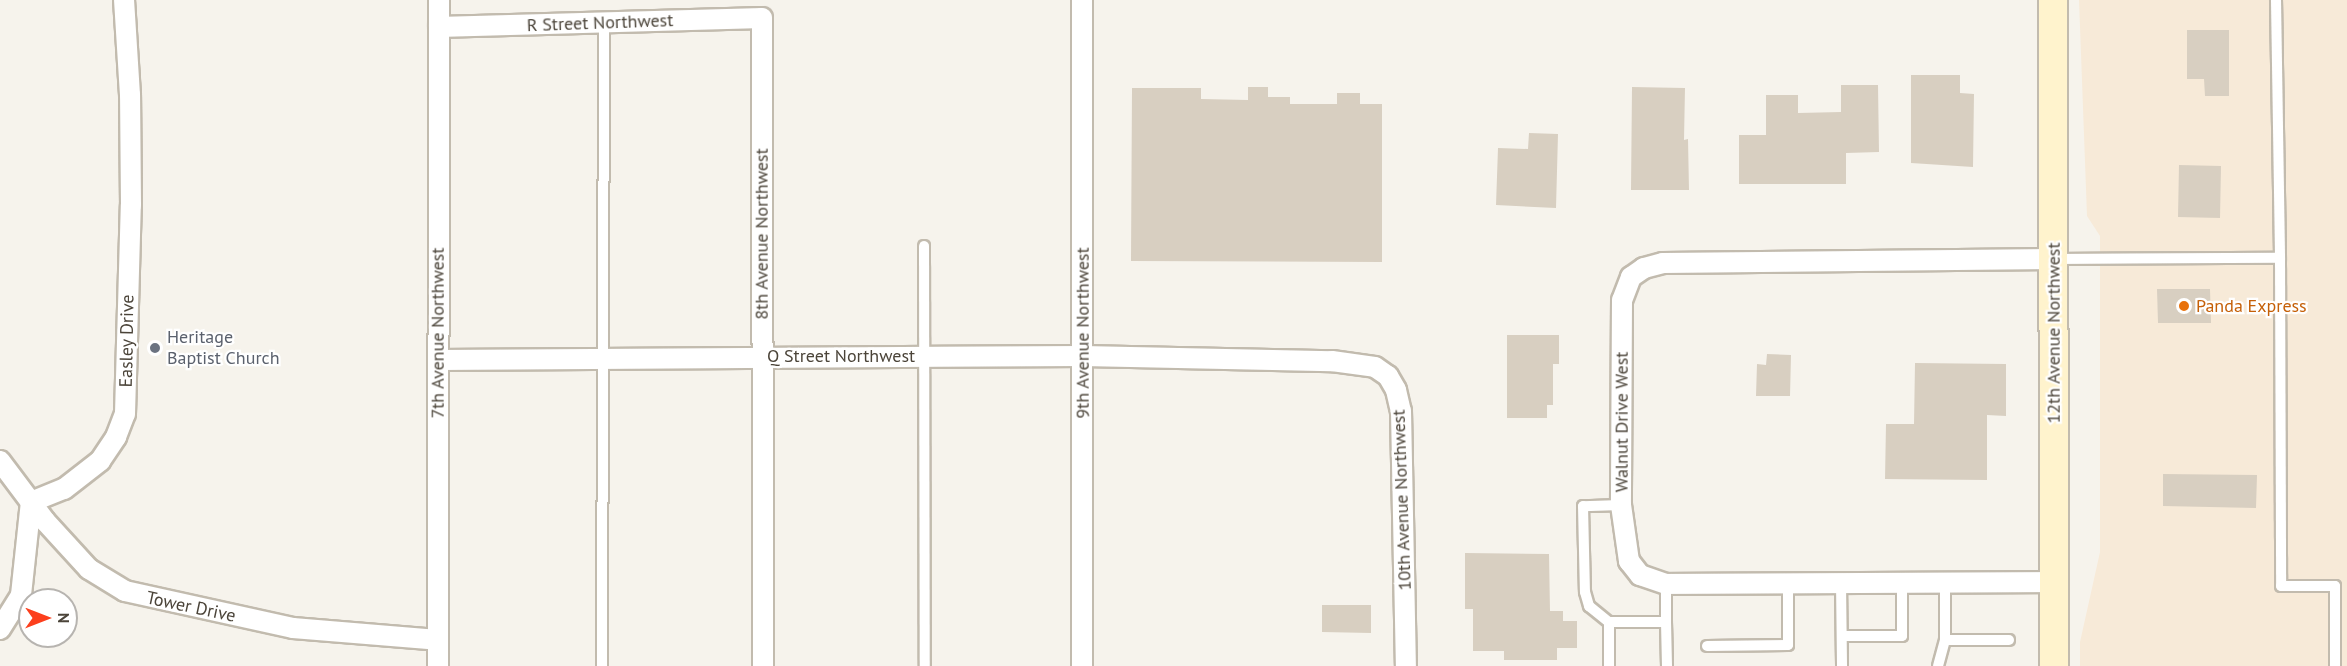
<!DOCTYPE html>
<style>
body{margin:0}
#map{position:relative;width:2347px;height:666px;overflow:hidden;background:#f6f3ec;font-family:"PT Sans",sans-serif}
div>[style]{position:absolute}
.commercial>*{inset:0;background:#f7ead8}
.building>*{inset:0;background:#d8cfc1}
.roads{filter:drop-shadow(2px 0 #c2bbae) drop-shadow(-2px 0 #c2bbae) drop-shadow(0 2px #c2bbae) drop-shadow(0 -2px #c2bbae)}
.lane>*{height:10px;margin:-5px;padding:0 5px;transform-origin:5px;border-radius:5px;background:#fff}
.street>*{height:20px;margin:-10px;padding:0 10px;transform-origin:10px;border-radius:10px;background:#fff}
.secondary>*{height:28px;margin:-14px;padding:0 14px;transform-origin:14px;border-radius:14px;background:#fff3cd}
.dots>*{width:16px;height:16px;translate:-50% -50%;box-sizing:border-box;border:3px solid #fff;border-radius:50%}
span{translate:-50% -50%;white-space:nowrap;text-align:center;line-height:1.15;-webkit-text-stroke:4.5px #fff;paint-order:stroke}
.street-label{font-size:18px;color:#4b4439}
.food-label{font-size:18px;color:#c56008}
.left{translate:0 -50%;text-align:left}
.worship-label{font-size:18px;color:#5b616d}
.north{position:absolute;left:18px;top:588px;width:60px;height:60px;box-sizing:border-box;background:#fff;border:2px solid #b7b4b0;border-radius:50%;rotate:90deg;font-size:16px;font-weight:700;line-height:24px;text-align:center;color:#4b4439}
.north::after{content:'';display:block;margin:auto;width:21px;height:27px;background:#fc3f1d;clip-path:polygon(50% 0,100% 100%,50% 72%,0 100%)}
</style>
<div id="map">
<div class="commercial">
<div style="clip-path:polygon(2079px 0,2347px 0,2347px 666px,2080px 666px,2080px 642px,2100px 552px,2100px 236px,2087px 216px)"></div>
</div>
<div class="building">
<div style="clip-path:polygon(2187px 30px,2229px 30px,2229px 96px,2205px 96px,2204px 79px,2187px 79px)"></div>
<div style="clip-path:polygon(1911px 75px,1960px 75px,1960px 93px,1974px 94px,1973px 167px,1911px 163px)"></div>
<div style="clip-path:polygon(1841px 85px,1878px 85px,1879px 152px,1846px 153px,1846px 184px,1739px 184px,1739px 135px,1766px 135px,1766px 95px,1798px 95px,1798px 113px,1841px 112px)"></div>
<div style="clip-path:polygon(1248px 87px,1268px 87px,1268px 97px,1290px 97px,1290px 104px,1337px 104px,1337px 93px,1360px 93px,1360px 104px,1382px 104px,1382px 262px,1131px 261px,1132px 88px,1201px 88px,1201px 99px,1248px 100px)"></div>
<div style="clip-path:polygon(1632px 87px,1685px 88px,1684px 140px,1688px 139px,1689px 190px,1631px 190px)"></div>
<div style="clip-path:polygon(1529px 133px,1558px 134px,1556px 208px,1496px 205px,1498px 148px,1528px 149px)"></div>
<div style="clip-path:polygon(2179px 165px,2221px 166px,2220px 218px,2178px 217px)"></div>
<div style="clip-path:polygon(2157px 289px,2210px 289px,2211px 323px,2158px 323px)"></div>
<div style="clip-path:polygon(1507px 335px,1559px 335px,1559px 364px,1553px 364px,1553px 405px,1547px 405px,1547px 418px,1507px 418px)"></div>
<div style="clip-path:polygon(1767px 354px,1791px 355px,1790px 396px,1756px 396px,1757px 364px,1766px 365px)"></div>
<div style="clip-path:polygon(1915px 363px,2006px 364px,2006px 416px,1987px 415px,1987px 480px,1885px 479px,1886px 424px,1914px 424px)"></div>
<div style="clip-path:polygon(2163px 474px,2257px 475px,2256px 508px,2163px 506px)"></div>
<div style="clip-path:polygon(1465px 553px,1549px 554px,1550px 611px,1563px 611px,1563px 621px,1577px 621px,1577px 648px,1557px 648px,1557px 660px,1504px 660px,1504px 651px,1473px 651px,1473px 609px,1465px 609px)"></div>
<div style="clip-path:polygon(1322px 605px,1371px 605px,1371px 633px,1322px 632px)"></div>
</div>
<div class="roads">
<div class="lane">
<div style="left:2276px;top:0;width:258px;rotate:89.1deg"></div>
<div style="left:924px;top:246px;width:420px;rotate:89.9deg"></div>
<div style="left:2054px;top:259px;width:226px;rotate:-0.3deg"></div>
<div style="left:2280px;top:258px;width:328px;rotate:89.8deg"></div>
<div style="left:2281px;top:586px;width:54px"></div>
<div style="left:2335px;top:586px;width:80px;rotate:90deg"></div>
<div style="left:1621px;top:505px;width:38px;rotate:178deg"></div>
<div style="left:1583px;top:506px;width:86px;rotate:88.7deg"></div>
<div style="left:1585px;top:592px;width:15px;rotate:74deg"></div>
<div style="left:1589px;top:606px;width:26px;rotate:39deg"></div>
<div style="left:1609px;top:622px;width:57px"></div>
<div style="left:1666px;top:622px;width:38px;rotate:-90deg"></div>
<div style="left:1841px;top:582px;width:84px;rotate:89.3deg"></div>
<div style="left:1945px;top:582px;width:58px;rotate:90deg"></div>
<div style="left:1945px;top:640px;width:64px"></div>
<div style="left:1609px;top:622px;width:44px;rotate:90deg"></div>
<div style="left:1666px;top:622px;width:44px;rotate:88.7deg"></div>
<div style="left:1842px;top:636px;width:60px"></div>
<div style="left:1902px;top:636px;width:54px;rotate:-90deg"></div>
<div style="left:1707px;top:646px;width:81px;rotate:-0.7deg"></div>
<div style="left:1788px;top:645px;width:62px;rotate:-90deg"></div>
<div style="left:602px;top:666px;width:643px;rotate:-89.82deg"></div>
<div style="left:1938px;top:666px;width:27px;rotate:-75deg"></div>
</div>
<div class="street">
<div style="left:439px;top:27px;width:323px;rotate:-1.6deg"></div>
<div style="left:762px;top:18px;width:648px;rotate:89.91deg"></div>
<div style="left:2054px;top:259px;width:391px;rotate:179.4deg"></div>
<div style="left:1663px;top:263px;width:20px;rotate:165deg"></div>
<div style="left:1644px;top:268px;width:16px;rotate:145deg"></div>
<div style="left:1631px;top:277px;width:25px;rotate:111deg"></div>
<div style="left:1622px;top:300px;width:205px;rotate:90.3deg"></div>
<div style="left:1621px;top:505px;width:57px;rotate:81.9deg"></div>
<div style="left:1629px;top:561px;width:18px;rotate:52deg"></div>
<div style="left:1640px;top:575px;width:28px;rotate:19deg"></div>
<div style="left:1666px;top:584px;width:388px;rotate:-0.3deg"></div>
<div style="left:439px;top:360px;width:644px;rotate:-0.36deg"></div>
<div style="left:1083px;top:356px;width:249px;rotate:1.2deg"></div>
<div style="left:1332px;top:361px;width:43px;rotate:7.9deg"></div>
<div style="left:1375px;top:367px;width:16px;rotate:35deg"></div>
<div style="left:1388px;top:376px;width:16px;rotate:60deg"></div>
<div style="left:1396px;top:390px;width:22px;rotate:77deg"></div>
<div style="left:1401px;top:411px;width:255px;rotate:88.9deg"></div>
<div style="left:0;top:461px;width:75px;rotate:53.1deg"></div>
<div style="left:45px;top:521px;width:65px;rotate:47.5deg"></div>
<div style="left:89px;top:569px;width:42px;rotate:31.4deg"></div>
<div style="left:125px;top:591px;width:172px;rotate:12.4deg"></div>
<div style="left:293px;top:628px;width:145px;rotate:4.7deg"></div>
<div style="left:0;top:629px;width:40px;rotate:-58deg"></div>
<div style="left:21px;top:595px;width:94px;rotate:-83.9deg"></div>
<div style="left:31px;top:502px;width:35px;rotate:-22deg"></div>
<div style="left:64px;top:489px;width:46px;rotate:-37.9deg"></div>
<div style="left:100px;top:461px;width:29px;rotate:-56deg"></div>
<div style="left:116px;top:437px;width:25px;rotate:-69deg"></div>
<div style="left:125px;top:414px;width:209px;rotate:-88.4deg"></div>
<div style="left:131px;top:205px;width:110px;rotate:-90.5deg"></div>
<div style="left:130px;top:95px;width:95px;rotate:-93.6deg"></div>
<div style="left:438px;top:666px;width:666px;rotate:-89.91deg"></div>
<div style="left:1082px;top:666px;width:666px;rotate:-90deg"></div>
</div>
<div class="secondary">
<div style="left:2053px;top:0;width:666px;rotate:89.91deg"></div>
</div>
</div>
<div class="dots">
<div style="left:2184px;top:306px;background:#e8710a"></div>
<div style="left:155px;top:348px;background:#6b7280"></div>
</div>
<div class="street-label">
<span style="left:600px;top:23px;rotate:-2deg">R Street Northwest</span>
<span style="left:762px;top:234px;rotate:-90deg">8th Avenue Northwest</span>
<span style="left:438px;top:333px;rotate:-90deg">7th Avenue Northwest</span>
<span style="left:1083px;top:333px;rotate:-90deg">9th Avenue Northwest</span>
<span style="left:2054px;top:333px;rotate:-90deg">12th Avenue Northwest</span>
<span style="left:127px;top:341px;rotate:-89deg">Easley Drive</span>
<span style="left:841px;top:356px">Q Street Northwest</span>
<span style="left:1622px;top:422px;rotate:-90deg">Walnut Drive West</span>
<span style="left:1402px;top:500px;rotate:-92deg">10th Avenue Northwest</span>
<span style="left:191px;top:607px;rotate:12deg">Tower Drive</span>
</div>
<div class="food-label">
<span class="left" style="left:2196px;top:306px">Panda Express</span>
</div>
<div class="worship-label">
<span class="left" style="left:167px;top:348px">Heritage<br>Baptist Church</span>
</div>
<div class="north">N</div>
</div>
